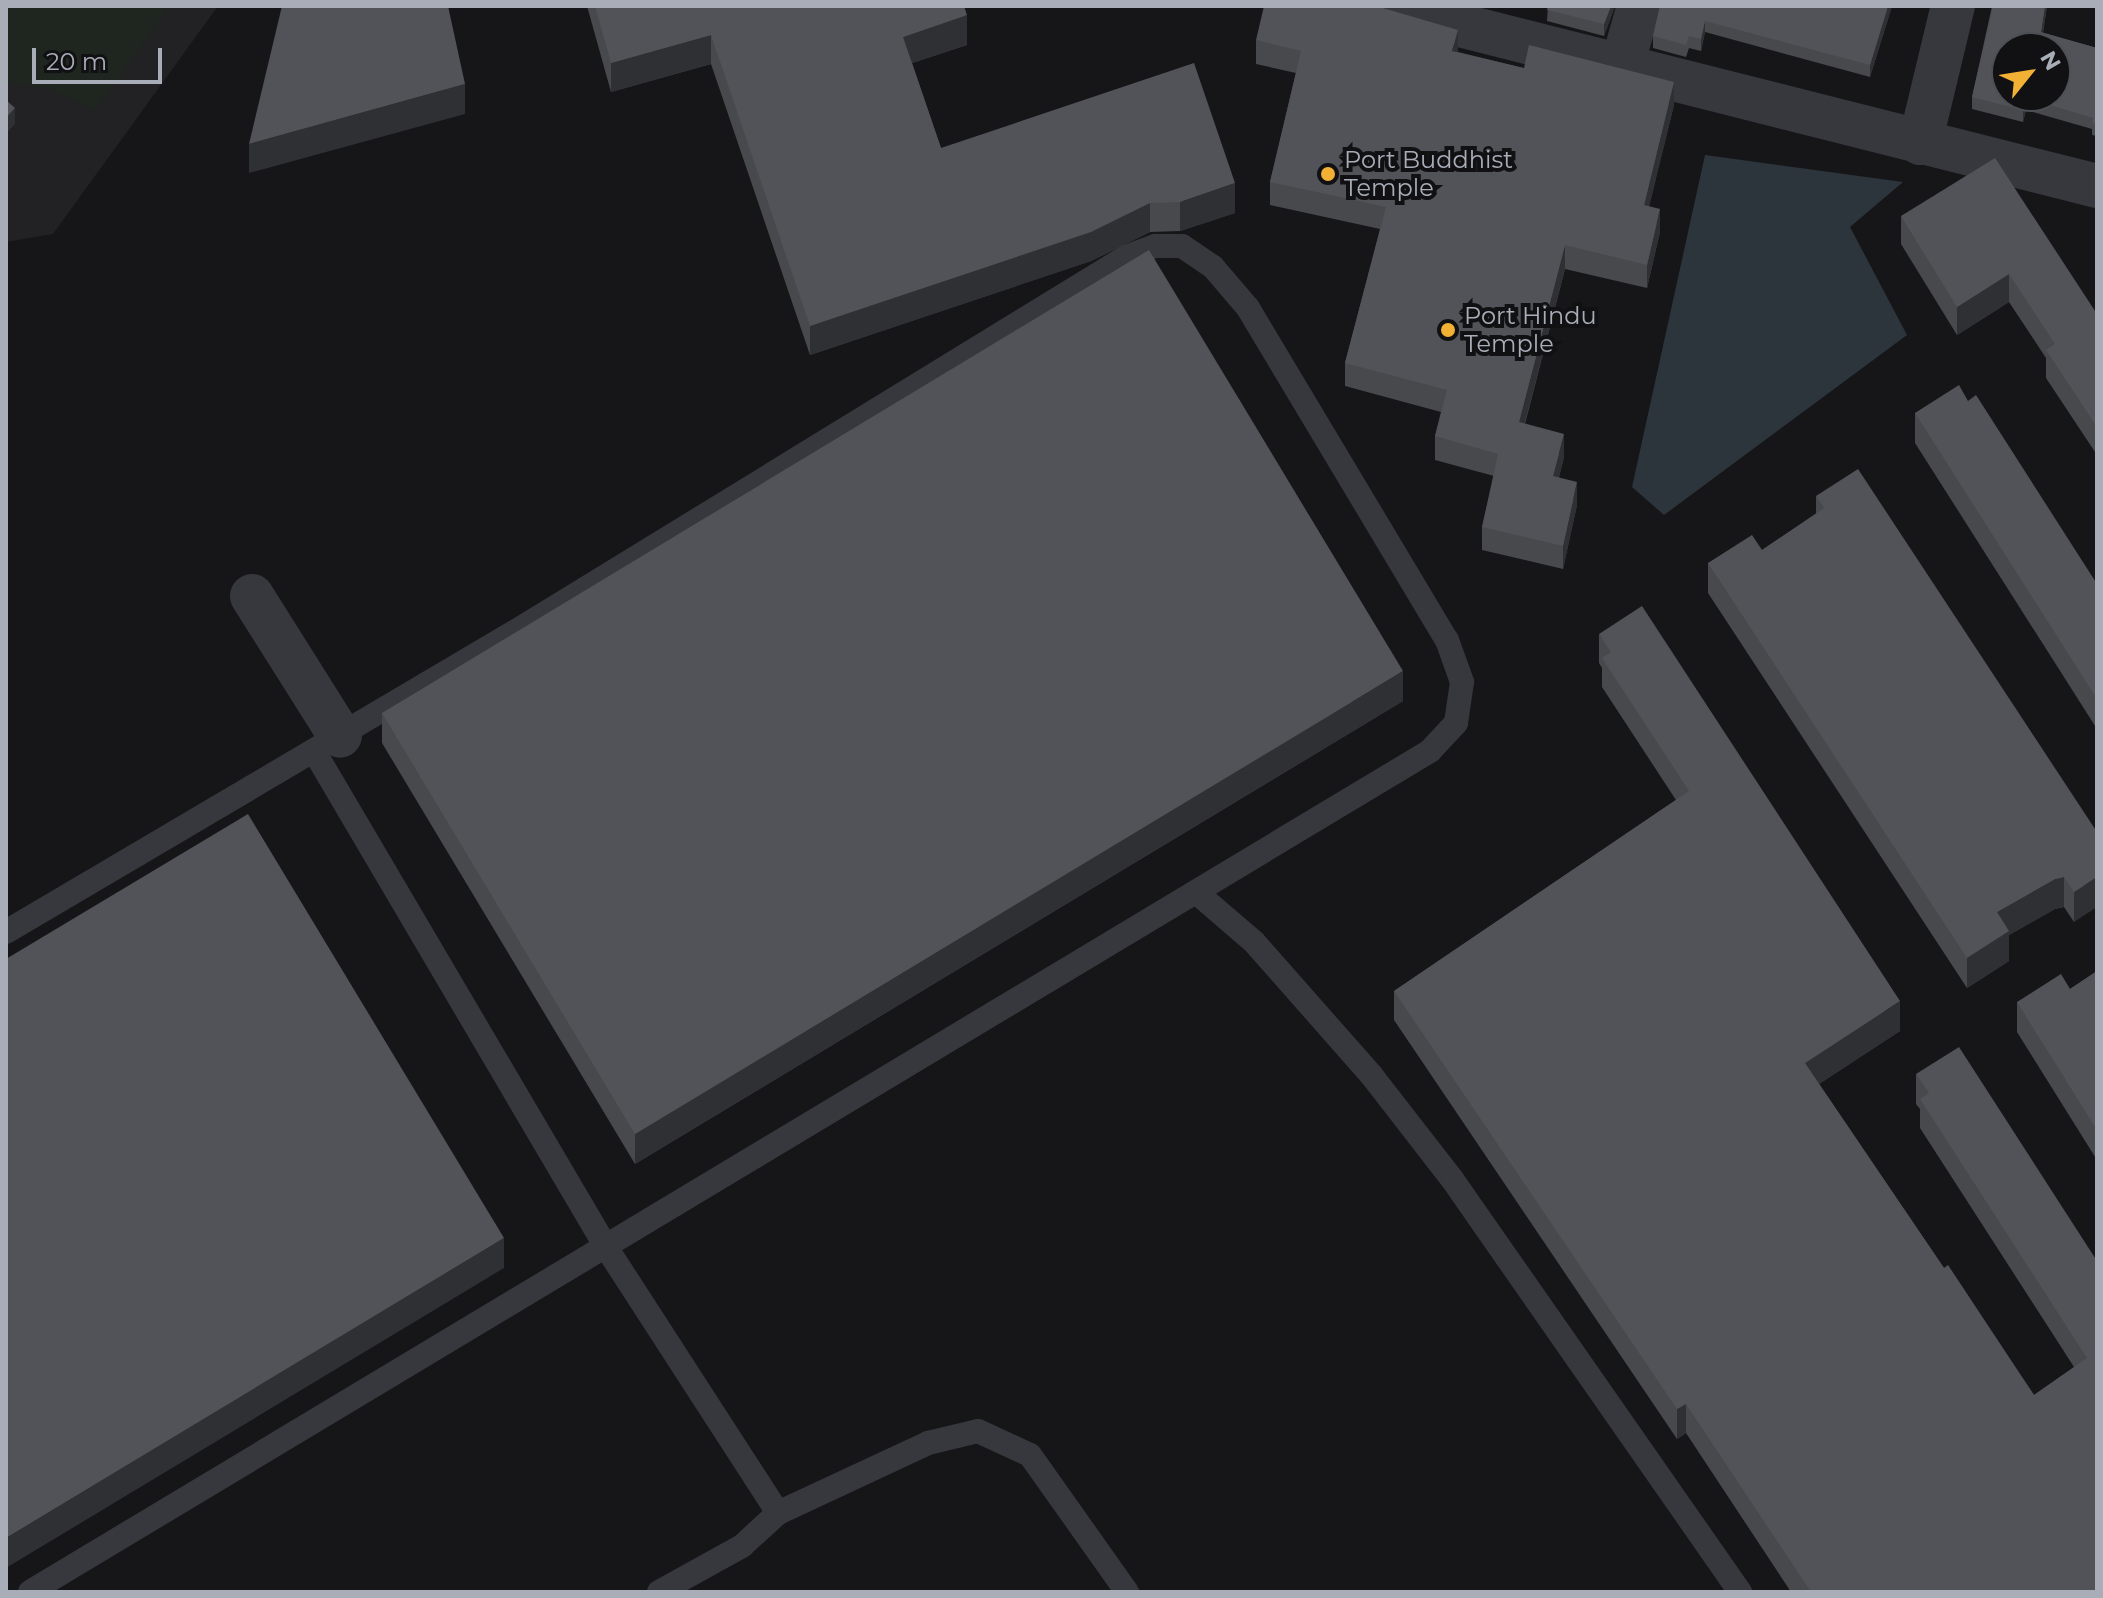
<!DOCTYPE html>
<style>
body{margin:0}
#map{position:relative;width:2103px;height:1598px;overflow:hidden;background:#161618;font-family:Montserrat,sans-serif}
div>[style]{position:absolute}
.built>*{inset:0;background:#222225}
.green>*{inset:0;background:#1e261f}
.water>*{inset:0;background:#2c353c}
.lane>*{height:24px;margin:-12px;padding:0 12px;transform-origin:12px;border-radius:12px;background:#37383d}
.street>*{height:44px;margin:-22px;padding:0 22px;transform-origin:22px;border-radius:22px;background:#37383d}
.wall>*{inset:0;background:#47494d}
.shaded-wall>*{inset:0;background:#2f3033}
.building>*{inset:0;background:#525359}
.dots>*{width:22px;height:22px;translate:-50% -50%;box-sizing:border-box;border:4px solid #111113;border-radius:50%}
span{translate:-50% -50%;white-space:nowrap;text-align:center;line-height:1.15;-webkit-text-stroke:8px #111113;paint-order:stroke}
.poi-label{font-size:24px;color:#a8adb8}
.left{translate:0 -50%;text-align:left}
.frame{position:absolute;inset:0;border:8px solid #a8adb8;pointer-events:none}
.north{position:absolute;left:1991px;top:32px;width:80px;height:80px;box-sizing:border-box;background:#111113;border:2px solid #4d4f55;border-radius:50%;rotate:60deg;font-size:22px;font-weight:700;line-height:32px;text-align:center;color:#a8adb8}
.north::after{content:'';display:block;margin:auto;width:28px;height:36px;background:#f2b134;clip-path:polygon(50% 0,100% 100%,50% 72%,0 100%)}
.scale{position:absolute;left:32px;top:48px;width:130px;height:36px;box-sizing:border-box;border:4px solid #a8adb8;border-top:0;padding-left:10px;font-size:24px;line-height:28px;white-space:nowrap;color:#a8adb8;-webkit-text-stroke:6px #111113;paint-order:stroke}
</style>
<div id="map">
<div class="built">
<div style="clip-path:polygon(6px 6px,218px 6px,53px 234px,6px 242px)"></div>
</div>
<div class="green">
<div style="clip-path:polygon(6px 6px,170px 6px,95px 110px,46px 88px,6px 81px)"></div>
</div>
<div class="water">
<div style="clip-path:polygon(1705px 155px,1903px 182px,1850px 227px,1907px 335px,1664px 515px,1632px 487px)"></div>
</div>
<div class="lane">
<div style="left:314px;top:751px;width:576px;rotate:59.51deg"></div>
<div style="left:606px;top:1247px;width:317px;rotate:57.1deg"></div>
<div style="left:1197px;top:893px;width:75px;rotate:40.7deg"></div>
<div style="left:1254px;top:942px;width:179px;rotate:48.6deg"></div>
<div style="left:1372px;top:1076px;width:130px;rotate:52.2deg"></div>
<div style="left:1452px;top:1179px;width:504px;rotate:55.11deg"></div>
<div style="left:6px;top:932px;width:598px;rotate:-30.55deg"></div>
<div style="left:521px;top:628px;width:710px;rotate:-31.52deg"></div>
<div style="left:1126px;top:257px;width:31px;rotate:-21deg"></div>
<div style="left:1155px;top:246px;width:27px"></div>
<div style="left:1182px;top:246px;width:37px;rotate:34deg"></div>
<div style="left:1213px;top:267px;width:54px;rotate:49.5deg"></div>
<div style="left:1248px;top:308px;width:387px;rotate:59.1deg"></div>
<div style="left:1447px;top:640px;width:45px;rotate:70.3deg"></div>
<div style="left:1462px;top:682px;width:41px;rotate:98.3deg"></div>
<div style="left:1456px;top:723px;width:38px;rotate:133deg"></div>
<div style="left:1430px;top:751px;width:1633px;rotate:149.01deg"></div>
<div style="left:659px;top:1592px;width:95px;rotate:-29deg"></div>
<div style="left:742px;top:1546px;width:49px;rotate:-42.5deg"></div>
<div style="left:778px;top:1513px;width:166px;rotate:-25deg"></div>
<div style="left:928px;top:1443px;width:51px;rotate:-13.5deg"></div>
<div style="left:978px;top:1431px;width:57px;rotate:24.8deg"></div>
<div style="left:1030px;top:1455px;width:168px;rotate:54.7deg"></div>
</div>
<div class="street">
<div style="left:1384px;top:6px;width:735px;rotate:14.17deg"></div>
<div style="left:1621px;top:69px;width:66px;rotate:-74.1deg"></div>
<div style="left:1920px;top:143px;width:141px;rotate:-76.5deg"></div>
<div style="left:252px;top:596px;width:165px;rotate:57.8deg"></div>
</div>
<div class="wall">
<div style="clip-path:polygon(587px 6px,964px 6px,967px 45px,912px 63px,941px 148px,1235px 213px,1180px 231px,1150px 232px,1091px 261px,810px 355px,711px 64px,611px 92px)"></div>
<div style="clip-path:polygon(1548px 6px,1615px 6px,1604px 36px,1547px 21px)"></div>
<div style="clip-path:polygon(1660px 6px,1892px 6px,1870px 77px,1705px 32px,1701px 51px,1689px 48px,1686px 57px,1653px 48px,1653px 36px)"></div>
<div style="clip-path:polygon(1992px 6px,2047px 6px,2043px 33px,2097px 48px,2097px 136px,2092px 135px,2092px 129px,2026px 110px,2023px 122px,1972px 109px,1972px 97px)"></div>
<div style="clip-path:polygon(1256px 40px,1458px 52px,1674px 105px,1649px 206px,1660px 232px,1647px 288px,1565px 269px,1525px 424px,1564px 457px,1559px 477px,1577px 505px,1563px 569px,1482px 550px,1482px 527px,1494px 476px,1435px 460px,1435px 436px,1441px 412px,1345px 386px,1345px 363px,1380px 229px,1270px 205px,1270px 182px,1296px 73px,1256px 64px)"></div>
<div style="clip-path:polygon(1901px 216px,2097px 314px,2097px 455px,2046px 378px,2046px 358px,2009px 302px,1957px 335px,1901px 244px)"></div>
<div style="clip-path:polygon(1968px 401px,2097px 584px,2097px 729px,1915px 443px,1915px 413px)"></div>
<div style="clip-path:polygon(1816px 496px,2097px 832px,2074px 922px,2064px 907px,2055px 909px,2009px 935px,2009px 961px,1967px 988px,1708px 593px,1708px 563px,1762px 550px,1816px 514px)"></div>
<div style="clip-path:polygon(1599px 634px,1900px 1031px,1819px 1084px,1944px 1268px,2034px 1395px,2074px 1367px,1920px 1128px,1920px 1109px,1916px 1104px,1916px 1074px,2097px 1261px,2097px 1592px,1791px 1592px,1686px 1433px,1677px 1439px,1394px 1020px,1394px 991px,1676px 800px,1602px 687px,1602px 668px,1599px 663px)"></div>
<div style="clip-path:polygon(1403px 701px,635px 1164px,382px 743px,382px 713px)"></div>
<div style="clip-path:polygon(2097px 971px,2097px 1160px,2017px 1032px,2017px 1002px,2070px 989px)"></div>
</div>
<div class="shaded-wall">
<div style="clip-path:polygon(1611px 6px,1615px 6px,1604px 36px,1604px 24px)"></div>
<div style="clip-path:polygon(1888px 6px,1892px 6px,1870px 77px,1870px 65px)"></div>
<div style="clip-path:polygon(2045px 6px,2047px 6px,2041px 44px,2041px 32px)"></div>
<div style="clip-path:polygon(967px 15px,967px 45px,903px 66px,903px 37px)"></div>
<div style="clip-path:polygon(1705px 21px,1705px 32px,1701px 51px,1701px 39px)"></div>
<div style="clip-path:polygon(1458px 30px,1458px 53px,1452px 51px)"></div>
<div style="clip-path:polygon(711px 35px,711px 64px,611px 92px,611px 63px)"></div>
<div style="clip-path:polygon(1674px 82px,1674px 105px,1644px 228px,1644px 205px)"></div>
<div style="clip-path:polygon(465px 84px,465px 114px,249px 173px,249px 144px)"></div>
<div style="clip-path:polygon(2026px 98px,2026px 110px,2023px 122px,2023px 110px)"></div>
<div style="clip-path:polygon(15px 108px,15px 124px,6px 134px,6px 118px)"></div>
<div style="clip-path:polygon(1235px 183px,1235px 213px,1180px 231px,1180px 202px)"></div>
<div style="clip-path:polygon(1150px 203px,1150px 232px,1091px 261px,810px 355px,810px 326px)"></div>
<div style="clip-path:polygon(1660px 209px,1660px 232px,1647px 288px,1647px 265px)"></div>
<div style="clip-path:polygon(1565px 245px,1565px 269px,1519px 445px,1519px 422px)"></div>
<div style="clip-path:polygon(2009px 274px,2009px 302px,1957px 335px,1957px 307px)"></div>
<div style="clip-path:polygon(1564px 434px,1564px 457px,1553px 499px,1553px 476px)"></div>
<div style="clip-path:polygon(1577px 482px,1577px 505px,1563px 569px,1563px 546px)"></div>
<div style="clip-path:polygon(1403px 671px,1403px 701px,635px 1164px,635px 1134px)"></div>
<div style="clip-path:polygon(2064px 877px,2064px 907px,2055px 909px,2009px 935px,2009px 961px,1967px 988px,1967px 958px,1997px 912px,2055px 879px)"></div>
<div style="clip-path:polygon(2097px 877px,2097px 907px,2074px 922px,2074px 892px)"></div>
<div style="clip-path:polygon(1900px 1001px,1900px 1031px,1805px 1093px,1805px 1063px)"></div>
<div style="clip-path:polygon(504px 1238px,504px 1268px,6px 1568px,6px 1538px)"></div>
<div style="clip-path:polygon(1686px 1404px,1686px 1433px,1677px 1439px,1677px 1409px)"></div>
</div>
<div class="building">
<div style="clip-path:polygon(282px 6px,448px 6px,465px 84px,249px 144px)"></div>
<div style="clip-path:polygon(595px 6px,964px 6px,967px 15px,903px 37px,941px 148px,1194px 63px,1235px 183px,1180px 202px,1150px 203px,1091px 232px,810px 326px,711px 35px,611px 63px)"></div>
<div style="clip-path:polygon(1264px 6px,1376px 6px,1458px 30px,1452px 51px,1524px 68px,1529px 45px,1674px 82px,1644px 205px,1660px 209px,1647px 265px,1565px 245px,1519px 422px,1564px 434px,1553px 476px,1577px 482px,1563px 546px,1482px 527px,1498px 454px,1435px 436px,1447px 390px,1345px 363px,1386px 207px,1270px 182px,1301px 51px,1256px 40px)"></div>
<div style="clip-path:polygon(1548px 6px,1611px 6px,1604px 24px,1547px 10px)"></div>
<div style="clip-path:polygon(1660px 6px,1888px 6px,1870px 65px,1705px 21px,1701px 39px,1689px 36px,1686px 45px,1653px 36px)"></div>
<div style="clip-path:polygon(evenodd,1993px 6px,2045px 6px,2041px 32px,2097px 48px,2097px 124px,2092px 123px,2093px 118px,2026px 98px,2023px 110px,1972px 97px,1993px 6px,2007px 48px,2055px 48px,2055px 96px,2007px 96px,2007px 48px)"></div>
<div style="clip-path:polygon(6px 100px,15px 108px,6px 118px)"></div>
<div style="clip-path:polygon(1995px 158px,2097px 314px,2097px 427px,2046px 350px,2055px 344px,2009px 274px,1957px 307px,1901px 216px)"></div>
<div style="clip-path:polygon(1149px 250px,1403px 671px,635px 1134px,382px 713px)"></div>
<div style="clip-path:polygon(1959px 385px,1968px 401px,1976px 395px,2097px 584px,2097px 699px,1915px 413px)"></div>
<div style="clip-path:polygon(1858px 469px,2097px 832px,2097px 877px,2074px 892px,2064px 877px,2055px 879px,1997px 912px,2009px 931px,1967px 958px,1708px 563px,1752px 535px,1762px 550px,1824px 508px,1816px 496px)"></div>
<div style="clip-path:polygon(1642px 606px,1900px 1001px,1805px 1063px,1944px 1268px,1948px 1265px,2034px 1395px,2087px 1358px,1920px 1099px,1929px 1093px,1916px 1074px,1959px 1047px,2097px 1261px,2097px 1592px,1811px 1592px,1686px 1404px,1677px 1409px,1394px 991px,1689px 791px,1602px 658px,1611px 652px,1599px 634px)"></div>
<div style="clip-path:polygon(248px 814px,504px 1238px,6px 1538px,6px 959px)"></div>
<div style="clip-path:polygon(2097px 971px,2097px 1130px,2017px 1002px,2061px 974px,2070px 989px)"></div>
</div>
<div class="dots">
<div style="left:1328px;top:174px;background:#f2b134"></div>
<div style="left:1448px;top:330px;background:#f2b134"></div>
</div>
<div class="poi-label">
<span class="left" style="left:1344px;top:174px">Port Buddhist<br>Temple</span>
<span class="left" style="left:1464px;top:330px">Port Hindu<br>Temple</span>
</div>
<div class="frame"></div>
<div class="north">N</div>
<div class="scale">20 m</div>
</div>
